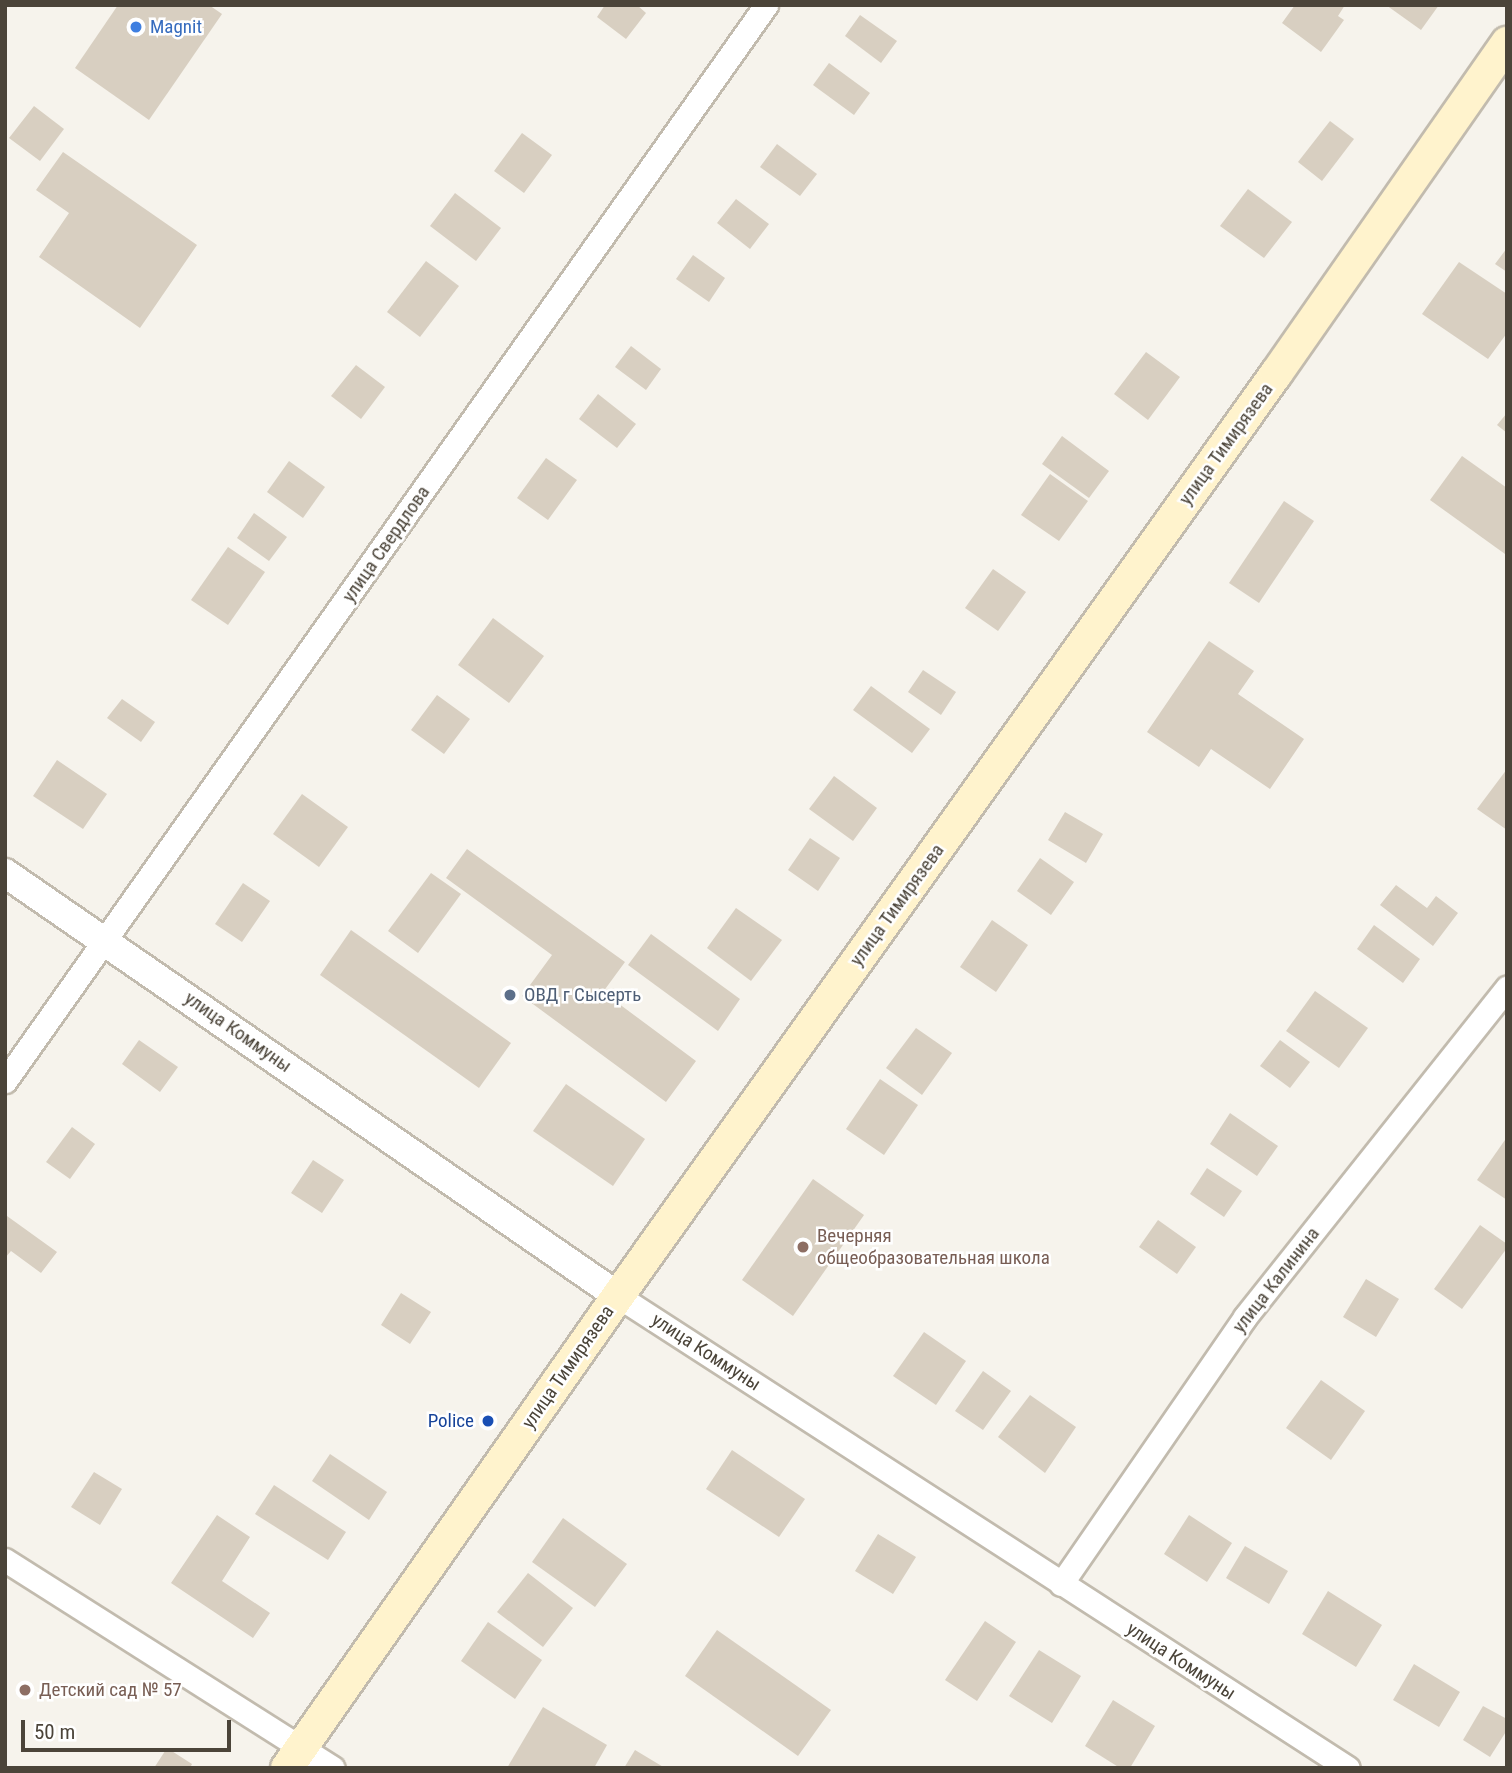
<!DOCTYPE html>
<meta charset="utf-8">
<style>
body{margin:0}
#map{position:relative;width:1512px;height:1773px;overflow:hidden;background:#f6f3ec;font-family:"Roboto Condensed",sans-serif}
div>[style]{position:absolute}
.building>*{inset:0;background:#d8cfc1}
.roads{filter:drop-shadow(2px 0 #c2bbae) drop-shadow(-2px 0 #c2bbae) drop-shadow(0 2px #c2bbae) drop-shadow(0 -2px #c2bbae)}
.minor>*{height:23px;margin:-11.5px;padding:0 11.5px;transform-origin:11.5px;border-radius:11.5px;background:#fff}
.tertiary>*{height:28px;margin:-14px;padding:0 14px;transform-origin:14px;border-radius:14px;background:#fff}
.secondary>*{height:32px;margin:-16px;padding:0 16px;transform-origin:16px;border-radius:16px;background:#fff3cd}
.dots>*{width:19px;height:19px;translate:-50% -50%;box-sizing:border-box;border:4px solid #fff;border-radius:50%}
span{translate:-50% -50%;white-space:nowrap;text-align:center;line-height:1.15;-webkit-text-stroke:5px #fff;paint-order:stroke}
.shop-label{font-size:19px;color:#366cbe}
.left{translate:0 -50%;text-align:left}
.street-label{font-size:19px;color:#4b4439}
.service-label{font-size:19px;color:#4e5e75}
.education-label{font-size:19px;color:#785e54}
.transit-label{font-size:19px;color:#164399}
.right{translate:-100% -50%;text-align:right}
.frame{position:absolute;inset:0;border:7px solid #4b4439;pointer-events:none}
.scale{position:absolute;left:21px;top:1720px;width:210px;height:32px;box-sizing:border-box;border:4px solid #4b4439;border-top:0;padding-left:9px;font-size:21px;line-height:24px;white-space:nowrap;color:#4b4439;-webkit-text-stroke:5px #fff;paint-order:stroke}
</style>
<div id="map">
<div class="building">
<div style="clip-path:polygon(118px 5px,209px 5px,222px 14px,149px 120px,75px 68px)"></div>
<div style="clip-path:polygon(605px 5px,637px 5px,646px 13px,626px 39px,597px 17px)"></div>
<div style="clip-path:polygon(1295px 5px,1345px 5px,1338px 16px,1344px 20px,1321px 52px,1282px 23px)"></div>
<div style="clip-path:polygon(1386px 5px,1439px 5px,1421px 30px)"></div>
<div style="clip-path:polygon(860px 15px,897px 41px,881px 63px,845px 36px)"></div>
<div style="clip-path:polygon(829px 63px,870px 93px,854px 115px,813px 85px)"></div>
<div style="clip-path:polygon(34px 106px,64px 129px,40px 161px,9px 138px)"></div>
<div style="clip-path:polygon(1330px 121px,1354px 139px,1322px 181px,1298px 162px)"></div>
<div style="clip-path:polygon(522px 133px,552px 155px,524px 193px,494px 171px)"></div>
<div style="clip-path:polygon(777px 144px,817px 174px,800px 196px,760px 167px)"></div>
<div style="clip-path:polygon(63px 152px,197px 245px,140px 328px,39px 257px,69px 213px,36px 190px)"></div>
<div style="clip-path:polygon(1248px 189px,1292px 222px,1264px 258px,1220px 226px)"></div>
<div style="clip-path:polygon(455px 193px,501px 228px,476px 261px,430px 226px)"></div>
<div style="clip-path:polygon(736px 199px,769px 224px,750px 249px,717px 223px)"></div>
<div style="clip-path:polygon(1507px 248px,1507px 272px,1495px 264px)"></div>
<div style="clip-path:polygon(693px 255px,725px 278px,709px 302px,676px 279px)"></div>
<div style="clip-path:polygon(426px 261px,459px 286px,420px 337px,387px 312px)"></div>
<div style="clip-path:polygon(1459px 262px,1507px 294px,1507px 333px,1488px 359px,1422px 314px)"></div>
<div style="clip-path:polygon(631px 346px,661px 369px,646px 390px,615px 367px)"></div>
<div style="clip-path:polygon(1146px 352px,1180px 377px,1148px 420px,1114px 394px)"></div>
<div style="clip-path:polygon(356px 365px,385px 387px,361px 419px,331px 396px)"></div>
<div style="clip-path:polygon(598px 394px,636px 424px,617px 448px,579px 419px)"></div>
<div style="clip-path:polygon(1507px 413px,1507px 433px,1497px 425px)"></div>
<div style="clip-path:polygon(1062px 436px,1109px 471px,1089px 498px,1042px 464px)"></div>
<div style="clip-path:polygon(1462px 456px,1507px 488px,1505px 554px,1430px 500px)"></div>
<div style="clip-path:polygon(546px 458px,577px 480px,548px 520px,517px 498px)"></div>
<div style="clip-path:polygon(289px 461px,325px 487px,303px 518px,267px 492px)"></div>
<div style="clip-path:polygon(1050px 474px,1088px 501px,1059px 541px,1021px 515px)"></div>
<div style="clip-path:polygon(1284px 501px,1314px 521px,1259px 603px,1229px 583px)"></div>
<div style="clip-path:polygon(254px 513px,287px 537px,269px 561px,237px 538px)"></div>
<div style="clip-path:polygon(228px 547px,265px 572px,228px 625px,191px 600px)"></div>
<div style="clip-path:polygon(993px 569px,1026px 592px,998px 631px,965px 608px)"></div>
<div style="clip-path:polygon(493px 618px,544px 656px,509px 703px,458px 665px)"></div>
<div style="clip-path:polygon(1209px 641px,1254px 671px,1238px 694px,1304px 739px,1270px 789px,1211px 749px,1199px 767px,1147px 732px)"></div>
<div style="clip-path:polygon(923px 670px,956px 692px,941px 715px,908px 692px)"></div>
<div style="clip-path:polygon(871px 686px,930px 729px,912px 753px,853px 710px)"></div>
<div style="clip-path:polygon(437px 695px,470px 719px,444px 754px,411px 730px)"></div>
<div style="clip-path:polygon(122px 699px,155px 722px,141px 742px,107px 718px)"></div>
<div style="clip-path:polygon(57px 760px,107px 794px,83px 829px,33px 796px)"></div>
<div style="clip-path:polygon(1507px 769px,1507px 830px,1477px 809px)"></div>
<div style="clip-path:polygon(834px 776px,877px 808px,853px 841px,809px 809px)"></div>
<div style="clip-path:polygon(302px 794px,348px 827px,319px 867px,273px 834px)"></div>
<div style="clip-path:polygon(1065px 812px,1103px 834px,1086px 863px,1048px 840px)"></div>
<div style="clip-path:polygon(810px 838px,840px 858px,818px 891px,788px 870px)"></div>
<div style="clip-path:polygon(467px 849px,625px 962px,603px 992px,696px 1061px,666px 1102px,522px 996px,552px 955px,446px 878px)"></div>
<div style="clip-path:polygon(1040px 858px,1074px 882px,1051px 915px,1017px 891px)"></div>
<div style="clip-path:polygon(431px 873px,461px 894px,418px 953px,388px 931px)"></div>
<div style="clip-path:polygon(243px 883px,270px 901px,242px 942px,215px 924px)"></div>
<div style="clip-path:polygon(1396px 885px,1427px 908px,1436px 896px,1458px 913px,1433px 946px,1380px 905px)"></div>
<div style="clip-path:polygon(736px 908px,782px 940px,751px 981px,707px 948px)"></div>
<div style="clip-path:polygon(992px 920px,1028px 945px,996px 992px,960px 967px)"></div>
<div style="clip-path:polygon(1374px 925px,1420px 959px,1403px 983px,1357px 949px)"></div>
<div style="clip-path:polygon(351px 930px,511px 1043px,479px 1088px,320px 975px)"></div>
<div style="clip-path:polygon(651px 934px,740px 999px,718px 1031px,628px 965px)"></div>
<div style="clip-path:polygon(1315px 991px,1368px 1028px,1339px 1068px,1286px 1031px)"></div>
<div style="clip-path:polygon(916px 1028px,952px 1053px,922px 1095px,886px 1068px)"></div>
<div style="clip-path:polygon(139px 1040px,178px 1067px,160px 1092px,122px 1064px)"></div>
<div style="clip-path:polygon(1280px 1040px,1310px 1062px,1290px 1088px,1260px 1066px)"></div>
<div style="clip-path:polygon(880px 1079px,918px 1105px,884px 1155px,846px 1129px)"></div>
<div style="clip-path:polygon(566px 1084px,645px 1139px,613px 1186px,533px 1131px)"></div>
<div style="clip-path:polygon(1230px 1113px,1278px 1146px,1257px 1176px,1210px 1144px)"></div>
<div style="clip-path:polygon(72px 1127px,95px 1144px,70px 1179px,46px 1162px)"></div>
<div style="clip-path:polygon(1507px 1137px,1507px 1200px,1477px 1180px)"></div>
<div style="clip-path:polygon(313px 1160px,344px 1180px,322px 1213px,291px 1193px)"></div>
<div style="clip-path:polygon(1207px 1168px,1242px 1191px,1224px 1217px,1190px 1194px)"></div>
<div style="clip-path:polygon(813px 1179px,864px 1215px,793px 1316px,742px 1280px)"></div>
<div style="clip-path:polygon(7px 1216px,57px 1252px,41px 1273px,11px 1251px,5px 1258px)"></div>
<div style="clip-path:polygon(1158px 1220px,1196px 1247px,1177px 1274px,1139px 1247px)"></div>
<div style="clip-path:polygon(1480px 1225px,1507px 1244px,1507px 1248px,1462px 1309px,1434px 1289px)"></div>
<div style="clip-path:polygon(1366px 1279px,1399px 1299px,1376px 1337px,1343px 1317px)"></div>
<div style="clip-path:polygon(401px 1293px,431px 1312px,410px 1344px,381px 1325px)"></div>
<div style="clip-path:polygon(924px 1332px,966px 1361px,936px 1405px,893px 1376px)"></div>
<div style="clip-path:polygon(983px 1371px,1011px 1391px,983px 1430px,955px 1411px)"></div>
<div style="clip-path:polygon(1321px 1380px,1365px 1411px,1331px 1460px,1286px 1428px)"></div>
<div style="clip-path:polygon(1030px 1395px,1076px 1427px,1045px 1473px,998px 1437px)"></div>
<div style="clip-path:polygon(732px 1450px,805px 1499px,779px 1537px,706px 1489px)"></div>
<div style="clip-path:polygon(330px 1454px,387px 1492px,369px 1520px,312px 1481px)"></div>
<div style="clip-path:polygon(94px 1472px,122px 1489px,100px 1525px,71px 1507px)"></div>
<div style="clip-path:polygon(274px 1485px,346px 1532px,328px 1560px,255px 1514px)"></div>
<div style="clip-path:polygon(217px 1515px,250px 1537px,222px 1581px,270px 1613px,253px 1638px,171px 1583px)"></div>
<div style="clip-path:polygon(1189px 1515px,1232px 1543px,1207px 1582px,1164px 1554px)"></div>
<div style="clip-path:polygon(563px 1518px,627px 1564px,595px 1607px,532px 1562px)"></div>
<div style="clip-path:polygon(878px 1534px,916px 1557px,893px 1594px,855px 1571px)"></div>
<div style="clip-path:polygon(1245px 1546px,1288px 1571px,1269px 1604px,1226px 1578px)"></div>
<div style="clip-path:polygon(528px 1573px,573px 1608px,543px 1647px,497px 1612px)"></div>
<div style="clip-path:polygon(1328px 1591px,1382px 1625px,1356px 1667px,1302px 1634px)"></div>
<div style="clip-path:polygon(985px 1621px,1016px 1642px,977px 1701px,945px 1680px)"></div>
<div style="clip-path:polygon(488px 1622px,542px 1660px,515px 1699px,461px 1661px)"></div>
<div style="clip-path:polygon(717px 1630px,831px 1710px,798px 1756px,685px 1676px)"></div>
<div style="clip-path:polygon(1039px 1650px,1081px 1676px,1052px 1723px,1009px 1696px)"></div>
<div style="clip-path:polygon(1414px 1664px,1460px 1692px,1439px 1727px,1393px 1700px)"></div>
<div style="clip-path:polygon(1113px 1700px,1155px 1726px,1130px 1768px,1120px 1768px,1085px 1746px)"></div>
<div style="clip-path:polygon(1483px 1706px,1507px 1719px,1507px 1730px,1490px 1757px,1463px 1740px)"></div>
<div style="clip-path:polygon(543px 1707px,607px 1745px,594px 1768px,507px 1768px)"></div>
<div style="clip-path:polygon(167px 1748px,192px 1764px,190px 1768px,154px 1768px)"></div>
<div style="clip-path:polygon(635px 1750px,665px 1768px,624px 1768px)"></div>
</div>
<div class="roads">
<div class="minor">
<div style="left:5px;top:1081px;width:1318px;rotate:-54.73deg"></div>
<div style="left:618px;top:1296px;width:869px;rotate:32.89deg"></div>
<div style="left:5px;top:1560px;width:388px;rotate:32.4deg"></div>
<div style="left:1061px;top:1584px;width:324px;rotate:-55.4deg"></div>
<div style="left:1245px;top:1317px;width:421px;rotate:-51.5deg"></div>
</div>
<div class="tertiary">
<div style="left:5px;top:873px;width:745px;rotate:34.61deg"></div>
</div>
<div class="secondary">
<div style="left:287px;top:1768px;width:576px;rotate:-54.96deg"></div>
<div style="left:618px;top:1296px;width:1133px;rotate:-54.49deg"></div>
<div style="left:1276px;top:374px;width:404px;rotate:-55.1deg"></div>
</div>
</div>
<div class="dots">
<div style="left:136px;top:27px;background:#3f7fe0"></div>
<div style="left:510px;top:995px;background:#5c6f8a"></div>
<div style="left:803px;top:1247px;background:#8d6e63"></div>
<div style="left:488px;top:1421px;background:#1a4fb4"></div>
<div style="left:25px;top:1690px;background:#8d6e63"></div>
</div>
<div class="shop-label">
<span class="left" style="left:150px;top:27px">Magnit</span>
</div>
<div class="street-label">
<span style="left:1226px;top:444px;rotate:-54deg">улица Тимирязева</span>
<span style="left:386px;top:544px;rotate:-55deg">улица Свердлова</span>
<span style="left:897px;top:905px;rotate:-54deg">улица Тимирязева</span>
<span style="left:238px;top:1032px;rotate:35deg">улица Коммуны</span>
<span style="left:1276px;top:1280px;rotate:-52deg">улица Калинина</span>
<span style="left:706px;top:1352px;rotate:33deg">улица Коммуны</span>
<span style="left:568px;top:1367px;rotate:-55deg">улица Тимирязева</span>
<span style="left:1181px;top:1661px;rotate:33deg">улица Коммуны</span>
</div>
<div class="service-label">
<span class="left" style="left:524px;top:995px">ОВД г Сысерть</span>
</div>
<div class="education-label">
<span class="left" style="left:817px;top:1247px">Вечерняя<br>общеобразовательная школа</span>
<span class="left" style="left:39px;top:1690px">Детский сад № 57</span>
</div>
<div class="transit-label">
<span class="right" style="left:474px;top:1421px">Police</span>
</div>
<div class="frame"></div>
<div class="scale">50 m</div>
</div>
